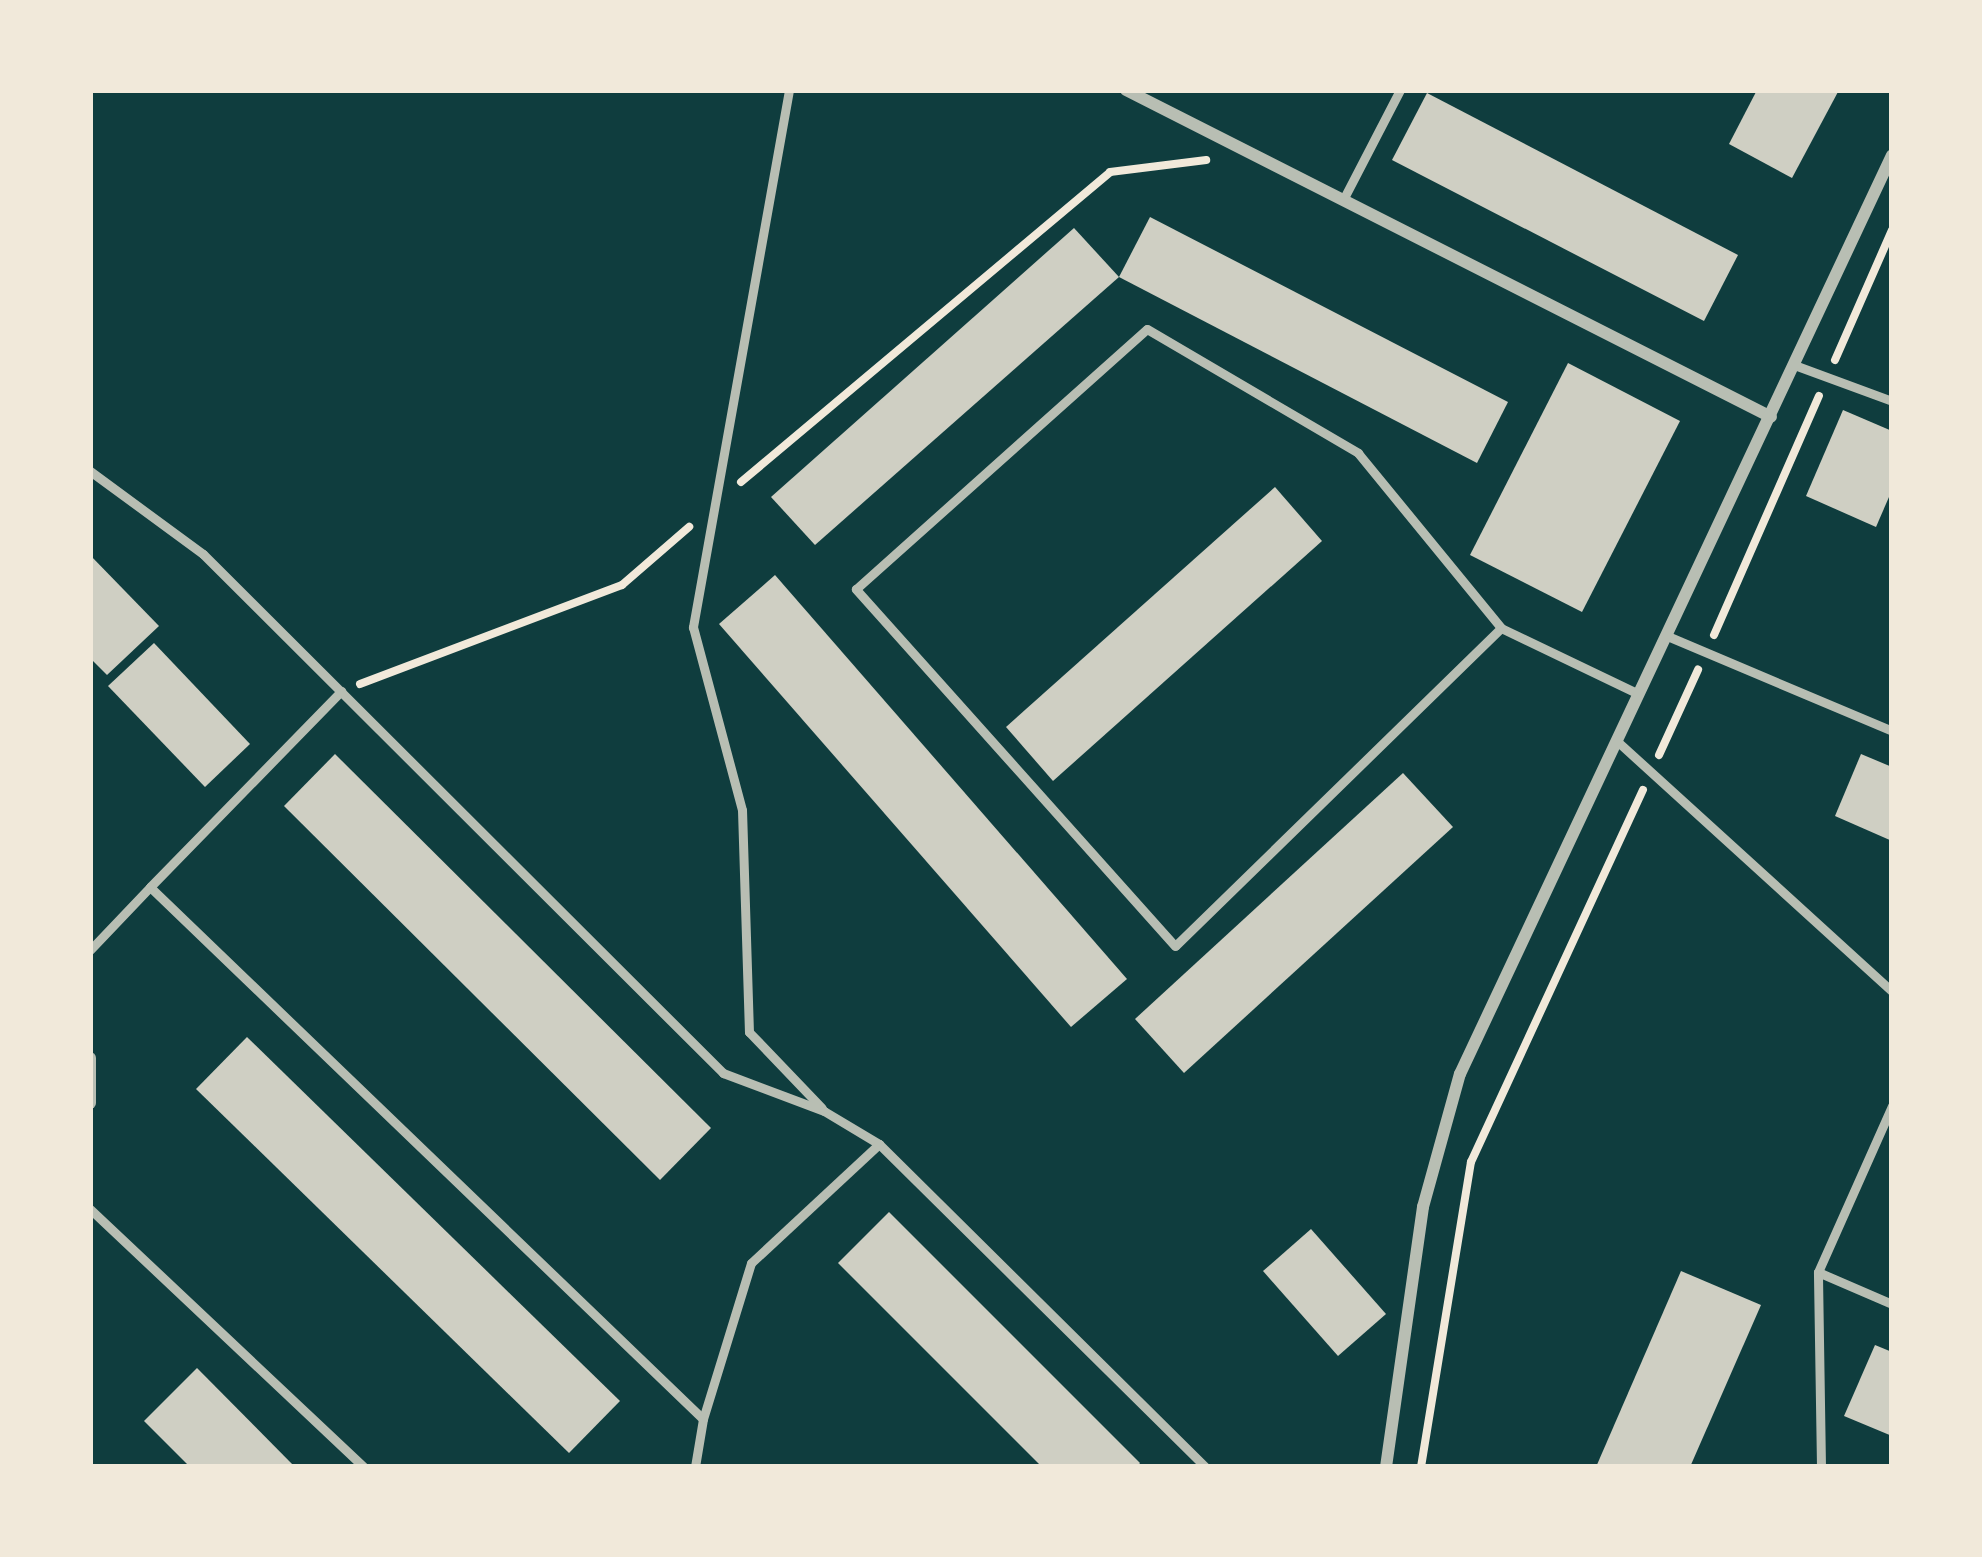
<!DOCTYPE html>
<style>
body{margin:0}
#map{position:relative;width:1982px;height:1557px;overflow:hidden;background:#0f3d3e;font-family:"Source Sans 3",sans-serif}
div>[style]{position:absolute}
.building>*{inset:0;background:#cfcfc3}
.path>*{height:8px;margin:-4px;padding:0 4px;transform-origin:4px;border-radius:4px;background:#f1e9da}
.service>*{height:9px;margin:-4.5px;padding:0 4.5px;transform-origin:4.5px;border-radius:4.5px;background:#b8beb3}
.minor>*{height:12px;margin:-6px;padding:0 6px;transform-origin:6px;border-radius:6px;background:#b8beb3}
span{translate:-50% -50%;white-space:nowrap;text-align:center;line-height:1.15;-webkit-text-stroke:9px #f1e9da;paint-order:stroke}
.frame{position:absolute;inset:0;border:93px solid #f1e9da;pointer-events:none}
</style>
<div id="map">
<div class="building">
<div style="clip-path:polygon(1757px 90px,1839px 90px,1792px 178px,1729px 144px)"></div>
<div style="clip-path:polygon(1427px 93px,1738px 255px,1704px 321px,1392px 160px)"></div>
<div style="clip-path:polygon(1150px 217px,1508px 402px,1477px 463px,1119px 277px)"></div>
<div style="clip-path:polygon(1074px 228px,1119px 277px,815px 545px,771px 497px)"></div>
<div style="clip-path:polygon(1568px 363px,1680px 421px,1582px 612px,1470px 555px)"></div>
<div style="clip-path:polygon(1843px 410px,1892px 431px,1892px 490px,1876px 527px,1806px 496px)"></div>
<div style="clip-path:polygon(1275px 487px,1322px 541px,1053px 781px,1006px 727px)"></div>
<div style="clip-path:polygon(90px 555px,159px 626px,107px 675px,90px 658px)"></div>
<div style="clip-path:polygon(775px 575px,1127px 979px,1071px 1027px,719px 624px)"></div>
<div style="clip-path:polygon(154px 643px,250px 744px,205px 787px,108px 686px)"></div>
<div style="clip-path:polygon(335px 754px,711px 1128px,660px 1180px,284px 806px)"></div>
<div style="clip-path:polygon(1861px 754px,1892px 767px,1892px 841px,1835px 816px)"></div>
<div style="clip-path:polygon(1403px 773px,1453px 827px,1184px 1073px,1135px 1019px)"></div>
<div style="clip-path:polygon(247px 1037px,620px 1401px,569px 1453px,196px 1089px)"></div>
<div style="clip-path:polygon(889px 1212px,1140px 1463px,1137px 1467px,1042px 1467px,838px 1263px)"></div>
<div style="clip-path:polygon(1311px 1229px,1386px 1314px,1338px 1356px,1263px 1271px)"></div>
<div style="clip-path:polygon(1681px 1271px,1761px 1305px,1690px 1467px,1596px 1467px)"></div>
<div style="clip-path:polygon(1875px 1345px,1892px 1352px,1892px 1436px,1844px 1416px)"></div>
<div style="clip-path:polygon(197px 1368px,295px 1467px,190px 1467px,144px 1421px)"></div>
</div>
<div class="path">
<div style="left:1835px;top:360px;width:142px;rotate:-66.3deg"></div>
<div style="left:741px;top:482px;width:482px;rotate:-40deg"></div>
<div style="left:1110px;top:172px;width:97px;rotate:-7.1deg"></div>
<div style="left:1714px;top:635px;width:261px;rotate:-66.3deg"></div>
<div style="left:360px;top:684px;width:280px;rotate:-20.7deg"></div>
<div style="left:622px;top:585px;width:89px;rotate:-40.9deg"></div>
<div style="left:1659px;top:755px;width:94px;rotate:-65.4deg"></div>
<div style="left:1421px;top:1467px;width:309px;rotate:-80.7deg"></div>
<div style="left:1471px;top:1162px;width:410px;rotate:-65.2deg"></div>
</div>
<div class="service">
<div style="left:789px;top:90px;width:546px;rotate:100.14deg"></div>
<div style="left:693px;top:627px;width:189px;rotate:75deg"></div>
<div style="left:742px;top:810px;width:222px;rotate:88.2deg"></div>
<div style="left:749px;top:1032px;width:105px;rotate:46.2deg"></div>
<div style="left:1344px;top:198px;width:122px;rotate:-62.6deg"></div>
<div style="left:1797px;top:366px;width:101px;rotate:20.2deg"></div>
<div style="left:90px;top:471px;width:140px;rotate:36.3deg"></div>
<div style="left:203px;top:554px;width:735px;rotate:44.94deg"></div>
<div style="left:723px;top:1073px;width:108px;rotate:20.6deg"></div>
<div style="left:824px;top:1111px;width:64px;rotate:31deg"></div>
<div style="left:879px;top:1144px;width:459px;rotate:44.7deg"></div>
<div style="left:1501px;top:628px;width:455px;rotate:135.7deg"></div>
<div style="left:1175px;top:946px;width:479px;rotate:-131.8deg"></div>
<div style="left:856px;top:589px;width:390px;rotate:-41.8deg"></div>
<div style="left:1147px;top:329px;width:245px;rotate:30.4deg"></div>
<div style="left:1358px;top:453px;width:226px;rotate:50.7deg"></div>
<div style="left:1501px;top:628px;width:153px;rotate:25.6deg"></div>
<div style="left:1665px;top:635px;width:246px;rotate:22.9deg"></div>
<div style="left:1618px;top:742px;width:370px;rotate:42.3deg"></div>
<div style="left:150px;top:887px;width:274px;rotate:-45.7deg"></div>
<div style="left:90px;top:950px;width:87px;rotate:-46.4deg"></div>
<div style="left:150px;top:887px;width:767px;rotate:43.89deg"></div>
<div style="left:703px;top:1419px;width:49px;rotate:99.5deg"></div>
<div style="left:90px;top:1209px;width:376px;rotate:43.3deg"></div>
<div style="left:1818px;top:1272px;width:81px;rotate:23.4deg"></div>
<div style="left:703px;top:1419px;width:163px;rotate:-72.9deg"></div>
<div style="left:751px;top:1263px;width:175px;rotate:-42.9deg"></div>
<div style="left:1821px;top:1467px;width:195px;rotate:-90.9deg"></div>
<div style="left:1818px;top:1272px;width:182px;rotate:-66deg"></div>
</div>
<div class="minor">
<div style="left:1126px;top:90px;width:723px;rotate:26.88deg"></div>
<div style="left:90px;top:1058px;width:45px;rotate:90deg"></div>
<div style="left:1386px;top:1467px;width:263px;rotate:-81.9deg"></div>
<div style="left:1423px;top:1207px;width:138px;rotate:-74.5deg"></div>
<div style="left:1460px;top:1074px;width:1015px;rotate:-64.82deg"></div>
</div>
<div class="frame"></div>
</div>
